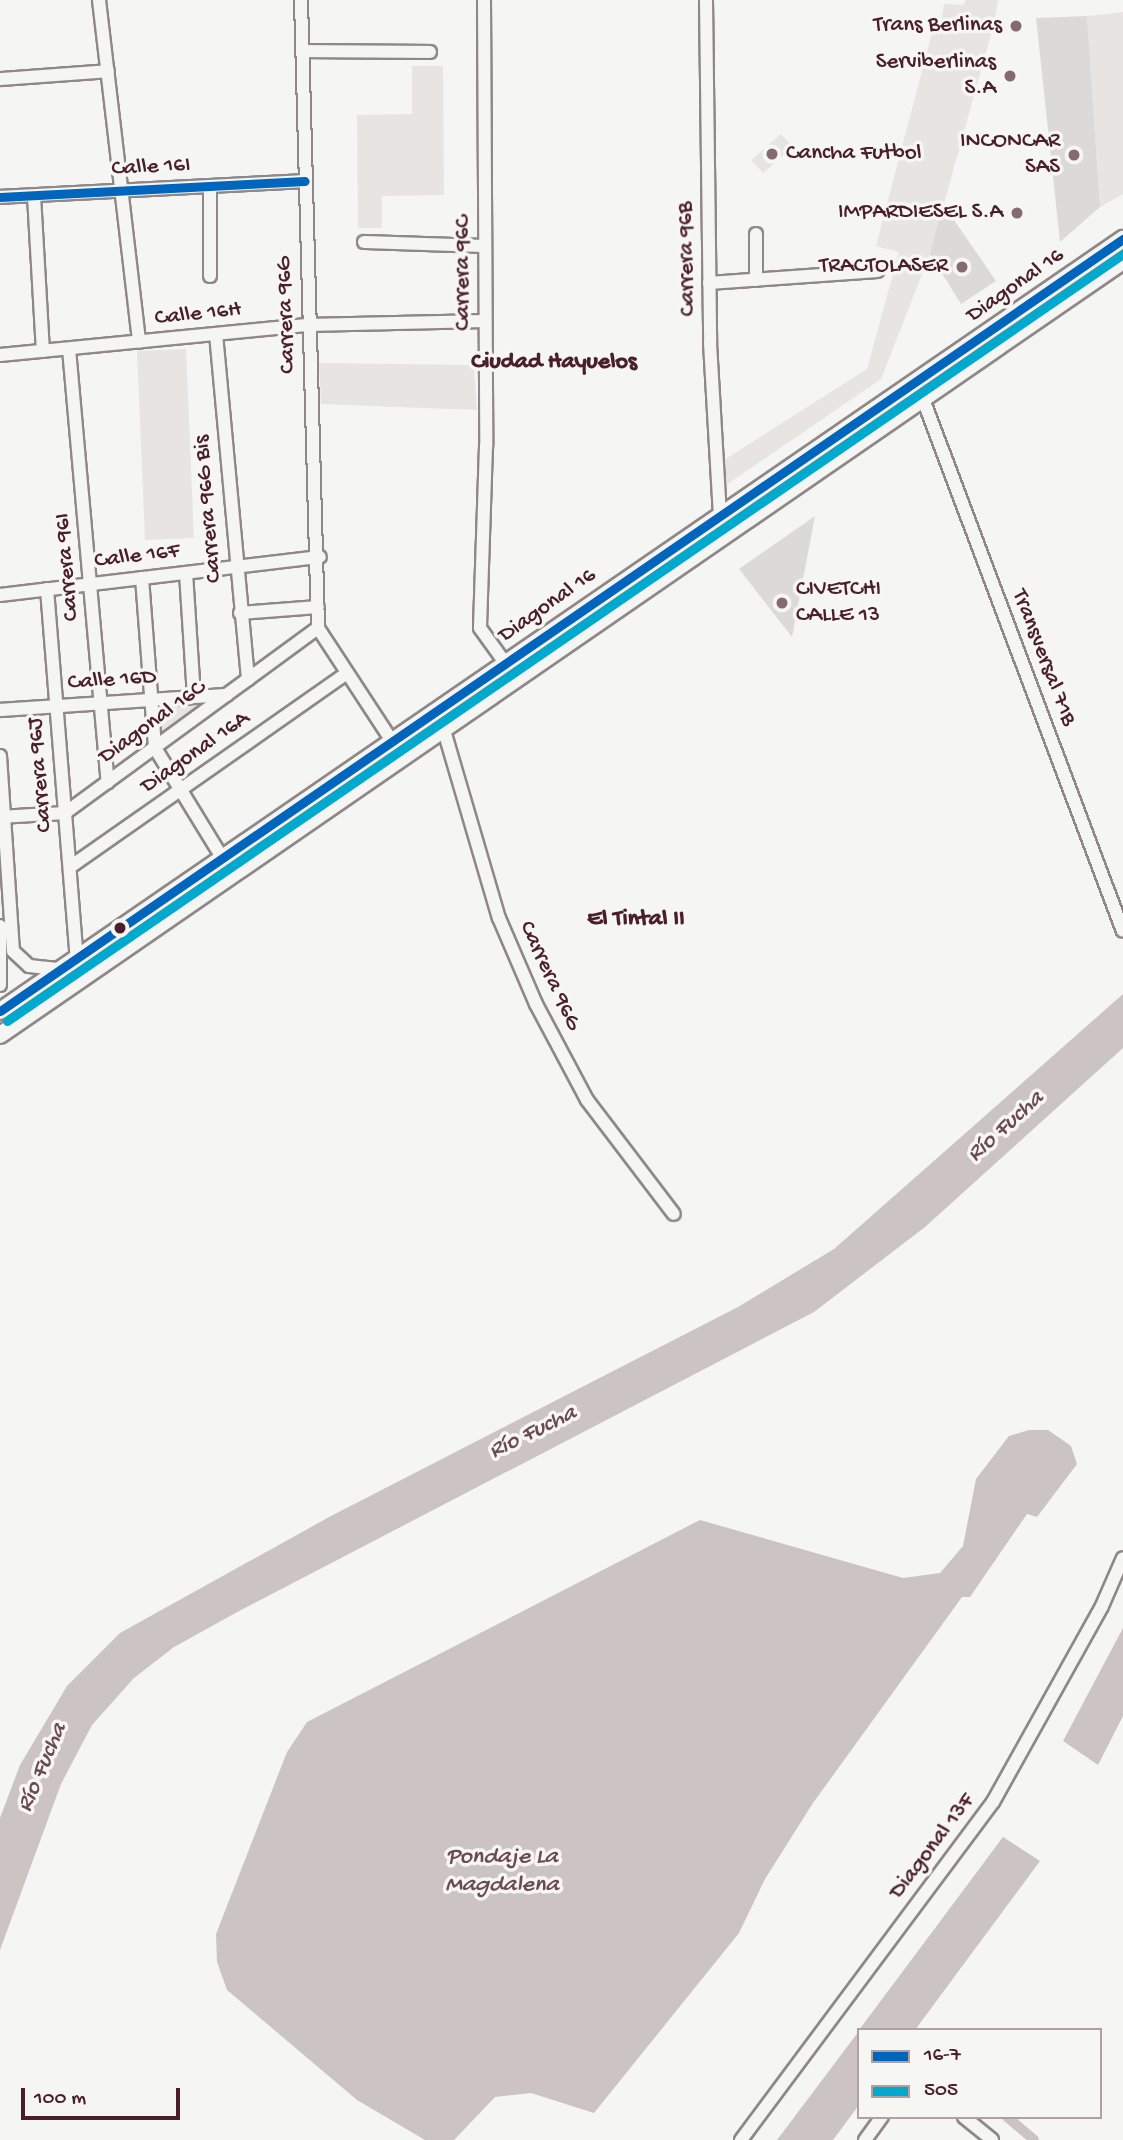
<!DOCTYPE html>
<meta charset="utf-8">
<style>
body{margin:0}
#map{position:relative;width:1123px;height:2140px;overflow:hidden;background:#f5f5f3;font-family:"Gochi Hand",sans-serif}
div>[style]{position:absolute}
.green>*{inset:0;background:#e8e4e2}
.water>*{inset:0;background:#ccc3c3}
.canal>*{height:10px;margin:-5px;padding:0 5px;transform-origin:5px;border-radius:5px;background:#ccc3c3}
.building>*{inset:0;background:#dcdad9}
.roads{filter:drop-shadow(2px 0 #8f8788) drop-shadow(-2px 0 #8f8788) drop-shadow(0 2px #8f8788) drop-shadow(0 -2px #8f8788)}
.minor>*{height:12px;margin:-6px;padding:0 6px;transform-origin:6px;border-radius:6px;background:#f5f5f3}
.major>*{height:16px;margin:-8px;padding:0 8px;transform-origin:8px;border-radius:8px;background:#f5f5f3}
.bus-1>*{height:9px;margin:-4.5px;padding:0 4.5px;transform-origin:4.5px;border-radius:4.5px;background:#0065bd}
.bus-2>*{height:9px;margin:-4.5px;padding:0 4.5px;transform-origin:4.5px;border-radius:4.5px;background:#00a9ce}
.dots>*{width:19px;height:19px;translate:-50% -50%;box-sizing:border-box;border:4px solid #f6f6f2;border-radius:50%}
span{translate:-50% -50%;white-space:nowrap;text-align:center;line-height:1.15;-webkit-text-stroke:7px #f6f6f2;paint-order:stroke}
.poi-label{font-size:23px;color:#4a1f2b}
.right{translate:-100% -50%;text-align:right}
.left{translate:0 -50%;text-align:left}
.street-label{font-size:23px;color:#4a1f2b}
.neighbourhood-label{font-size:24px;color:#4a1f2b;font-weight:700}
.water-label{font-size:24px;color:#6c4a52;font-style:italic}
.legend{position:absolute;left:857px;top:2028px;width:245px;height:91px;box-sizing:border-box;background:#f6f6f2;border:2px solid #b1a0a2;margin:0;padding:9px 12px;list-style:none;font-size:21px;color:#4a1f2b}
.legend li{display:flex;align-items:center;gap:14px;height:35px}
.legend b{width:35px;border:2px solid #b1a0a2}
.scale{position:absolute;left:21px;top:2088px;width:159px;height:32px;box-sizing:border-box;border:4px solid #4a1f2b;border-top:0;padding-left:9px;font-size:21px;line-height:24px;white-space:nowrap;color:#4a1f2b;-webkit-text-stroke:5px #f6f6f2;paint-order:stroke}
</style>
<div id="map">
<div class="green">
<div style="clip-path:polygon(966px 0,998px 0,995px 20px,930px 254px,881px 379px,726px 485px,724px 460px,867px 369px,899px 252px,876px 246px,933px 29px,940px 31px,944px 4px,963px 5px)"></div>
<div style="clip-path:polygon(1123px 12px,1123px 194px,1100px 207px,1087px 16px)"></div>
<div style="clip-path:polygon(412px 66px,443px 66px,444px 195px,382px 196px,382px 228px,358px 228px,357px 115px,412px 114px)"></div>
<div style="clip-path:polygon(781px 134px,793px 147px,763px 173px,751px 160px)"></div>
<div style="clip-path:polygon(186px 349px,194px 538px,145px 540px,137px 351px)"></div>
<div style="clip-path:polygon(319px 363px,474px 365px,477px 410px,321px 404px)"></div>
<div style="clip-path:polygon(215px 699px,158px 739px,157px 701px)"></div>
</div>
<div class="water">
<div style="clip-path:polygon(1123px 994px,1123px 1048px,925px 1227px,814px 1312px,241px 1610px,174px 1647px,134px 1678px,92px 1725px,61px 1784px,0 1950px,0 1818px,20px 1765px,67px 1686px,120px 1633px,331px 1516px,738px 1307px,834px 1249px)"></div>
<div style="clip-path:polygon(1029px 1430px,1048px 1430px,1071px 1446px,1077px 1464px,1037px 1517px,1027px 1514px,970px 1597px,962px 1597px,813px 1803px,765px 1879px,739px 1933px,594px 2113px,531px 2093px,495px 2097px,454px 2140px,425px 2140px,357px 2100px,227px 1990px,217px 1962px,216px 1934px,287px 1752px,307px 1722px,700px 1520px,903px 1578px,940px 1573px,963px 1546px,976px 1479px,1009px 1436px)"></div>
<div style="clip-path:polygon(1123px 1628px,1123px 1716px,1098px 1765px,1063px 1741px)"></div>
<div style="clip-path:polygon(1003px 1837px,1040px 1861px,915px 2030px,859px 2030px)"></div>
<div style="clip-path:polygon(859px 2031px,859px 2105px,833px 2140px,777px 2140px)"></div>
</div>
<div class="canal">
<div style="left:1007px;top:2117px;width:35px;rotate:40deg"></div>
</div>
<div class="building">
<div style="clip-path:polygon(1087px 16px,1100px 207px,1060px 242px,1036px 18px)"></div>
<div style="clip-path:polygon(943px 204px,996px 281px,961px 304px,930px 254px)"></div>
<div style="clip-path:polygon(815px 516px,792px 637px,739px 569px)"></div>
</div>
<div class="roads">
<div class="minor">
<div style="left:99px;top:0;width:344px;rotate:83.3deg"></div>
<div style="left:301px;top:0;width:628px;rotate:88.45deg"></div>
<div style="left:484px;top:0;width:446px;rotate:89.7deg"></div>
<div style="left:486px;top:446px;width:182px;rotate:91.9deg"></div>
<div style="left:480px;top:628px;width:44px;rotate:54.2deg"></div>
<div style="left:706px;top:0;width:343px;rotate:89.3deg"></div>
<div style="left:710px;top:343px;width:174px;rotate:86.7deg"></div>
<div style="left:302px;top:51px;width:128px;rotate:0.4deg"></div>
<div style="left:0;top:79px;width:108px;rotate:-4.2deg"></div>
<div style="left:210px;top:186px;width:90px;rotate:90deg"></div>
<div style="left:34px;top:196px;width:155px;rotate:86.7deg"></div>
<div style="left:0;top:197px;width:305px;rotate:-3deg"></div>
<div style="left:756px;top:234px;width:46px;rotate:90deg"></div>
<div style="left:364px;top:242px;width:121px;rotate:1.9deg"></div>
<div style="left:709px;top:283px;width:169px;rotate:-4.1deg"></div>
<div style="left:216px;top:334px;width:347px;rotate:84.7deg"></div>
<div style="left:69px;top:349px;width:435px;rotate:84.9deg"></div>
<div style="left:0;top:355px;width:308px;rotate:-5.6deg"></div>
<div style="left:307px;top:325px;width:178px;rotate:-1.3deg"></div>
<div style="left:923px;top:399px;width:568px;rotate:69.4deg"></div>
<div style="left:186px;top:573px;width:124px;rotate:86.3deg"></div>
<div style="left:142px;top:578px;width:170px;rotate:85.6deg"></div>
<div style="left:155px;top:748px;width:130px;rotate:58.5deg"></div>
<div style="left:47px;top:589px;width:370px;rotate:85.4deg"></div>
<div style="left:0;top:595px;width:322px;rotate:-6.8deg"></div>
<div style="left:240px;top:613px;width:78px;rotate:-4.4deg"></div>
<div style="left:318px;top:628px;width:135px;rotate:56.8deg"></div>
<div style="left:0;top:710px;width:227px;rotate:-3.8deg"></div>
<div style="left:443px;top:727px;width:199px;rotate:73.7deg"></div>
<div style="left:499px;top:918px;width:94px;rotate:66.7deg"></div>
<div style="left:536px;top:1004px;width:109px;rotate:62deg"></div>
<div style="left:587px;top:1100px;width:143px;rotate:52.7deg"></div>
<div style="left:0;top:756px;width:195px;rotate:86.2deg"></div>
<div style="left:13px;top:951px;width:22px;rotate:43deg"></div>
<div style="left:29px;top:966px;width:31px;rotate:6deg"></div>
<div style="left:0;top:817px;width:65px;rotate:-3.5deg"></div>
<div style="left:65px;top:813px;width:313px;rotate:-36.2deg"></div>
<div style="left:70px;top:867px;width:337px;rotate:-35deg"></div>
<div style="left:0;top:926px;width:59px;rotate:90deg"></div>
<div style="left:964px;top:2117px;width:36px;rotate:39deg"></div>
<div style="left:741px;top:2140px;width:422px;rotate:-53.3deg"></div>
<div style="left:993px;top:1802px;width:224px;rotate:-60.9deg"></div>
<div style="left:1102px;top:1606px;width:52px;rotate:-66.4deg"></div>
<div style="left:865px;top:2140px;width:29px;rotate:-54deg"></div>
</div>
<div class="major">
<div style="left:0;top:1011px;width:1363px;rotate:-34.51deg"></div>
<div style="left:0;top:1035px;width:1364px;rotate:-34.58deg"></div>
</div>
</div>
<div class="bus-1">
<div style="left:0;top:197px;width:305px;rotate:-3deg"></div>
<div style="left:0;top:1011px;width:1363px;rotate:-34.51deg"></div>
</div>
<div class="bus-2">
<div style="left:7px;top:1021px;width:1354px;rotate:-34.5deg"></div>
</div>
<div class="dots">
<div style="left:1016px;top:26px;background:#866a71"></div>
<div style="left:1010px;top:76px;background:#866a71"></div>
<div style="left:772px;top:154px;background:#866a71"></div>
<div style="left:1074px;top:155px;background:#866a71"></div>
<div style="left:1017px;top:213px;background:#866a71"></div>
<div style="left:962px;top:267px;background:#866a71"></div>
<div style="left:782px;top:603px;background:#866a71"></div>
<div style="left:120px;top:928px;background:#4a1f2b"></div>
</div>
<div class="poi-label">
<span class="right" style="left:1002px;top:26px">Trans Berlinas</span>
<span class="right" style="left:996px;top:76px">Serviberlinas<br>S.A</span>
<span class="right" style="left:1060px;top:155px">INCONCAR<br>SAS</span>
<span class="left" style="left:786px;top:154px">Cancha Futbol</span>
<span class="right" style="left:1003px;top:213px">IMPARDIESEL S.A</span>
<span class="right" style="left:948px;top:267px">TRACTOLASER</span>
<span class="left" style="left:796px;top:603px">CIVETCHI<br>CALLE 13</span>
</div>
<div class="street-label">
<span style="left:151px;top:168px;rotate:-3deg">Calle 16I</span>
<span style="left:688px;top:259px;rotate:-91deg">Carrera 96B</span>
<span style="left:464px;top:273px;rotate:-90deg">Carrera 96C</span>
<span style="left:1016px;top:286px;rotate:-35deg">Diagonal 16</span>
<span style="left:198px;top:315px;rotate:-6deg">Calle 16H</span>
<span style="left:287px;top:315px;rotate:-92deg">Carrera 96G</span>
<span style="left:209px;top:509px;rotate:-95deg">Carrera 96G Bis</span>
<span style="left:137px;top:557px;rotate:-7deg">Calle 16F</span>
<span style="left:68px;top:567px;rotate:-95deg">Carrera 96I</span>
<span style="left:548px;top:606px;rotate:-35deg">Diagonal 16</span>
<span style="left:1043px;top:658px;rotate:69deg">Transversal 71B</span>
<span style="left:112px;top:681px;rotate:-4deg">Calle 16D</span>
<span style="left:153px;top:723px;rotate:-36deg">Diagonal 16C</span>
<span style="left:196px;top:753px;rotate:-35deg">Diagonal 16A</span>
<span style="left:41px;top:775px;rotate:-95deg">Carrera 96J</span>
<span style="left:549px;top:976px;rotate:65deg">Carrera 96G</span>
<span style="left:933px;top:1847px;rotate:-53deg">Diagonal 13F</span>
</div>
<div class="neighbourhood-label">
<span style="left:554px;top:363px">Ciudad Hayuelos</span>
<span style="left:636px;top:920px">El Tintal II</span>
</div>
<div class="water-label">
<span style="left:1006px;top:1127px;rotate:-42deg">Río Fucha</span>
<span style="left:533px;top:1433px;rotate:-26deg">Río Fucha</span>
<span style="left:43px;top:1768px;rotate:-67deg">Río Fucha</span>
<span style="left:502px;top:1872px">Pondaje La<br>Magdalena</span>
</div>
<ul class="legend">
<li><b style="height:9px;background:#0065bd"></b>16-7</li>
<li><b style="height:9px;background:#00a9ce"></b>505</li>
</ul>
<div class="scale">100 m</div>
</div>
